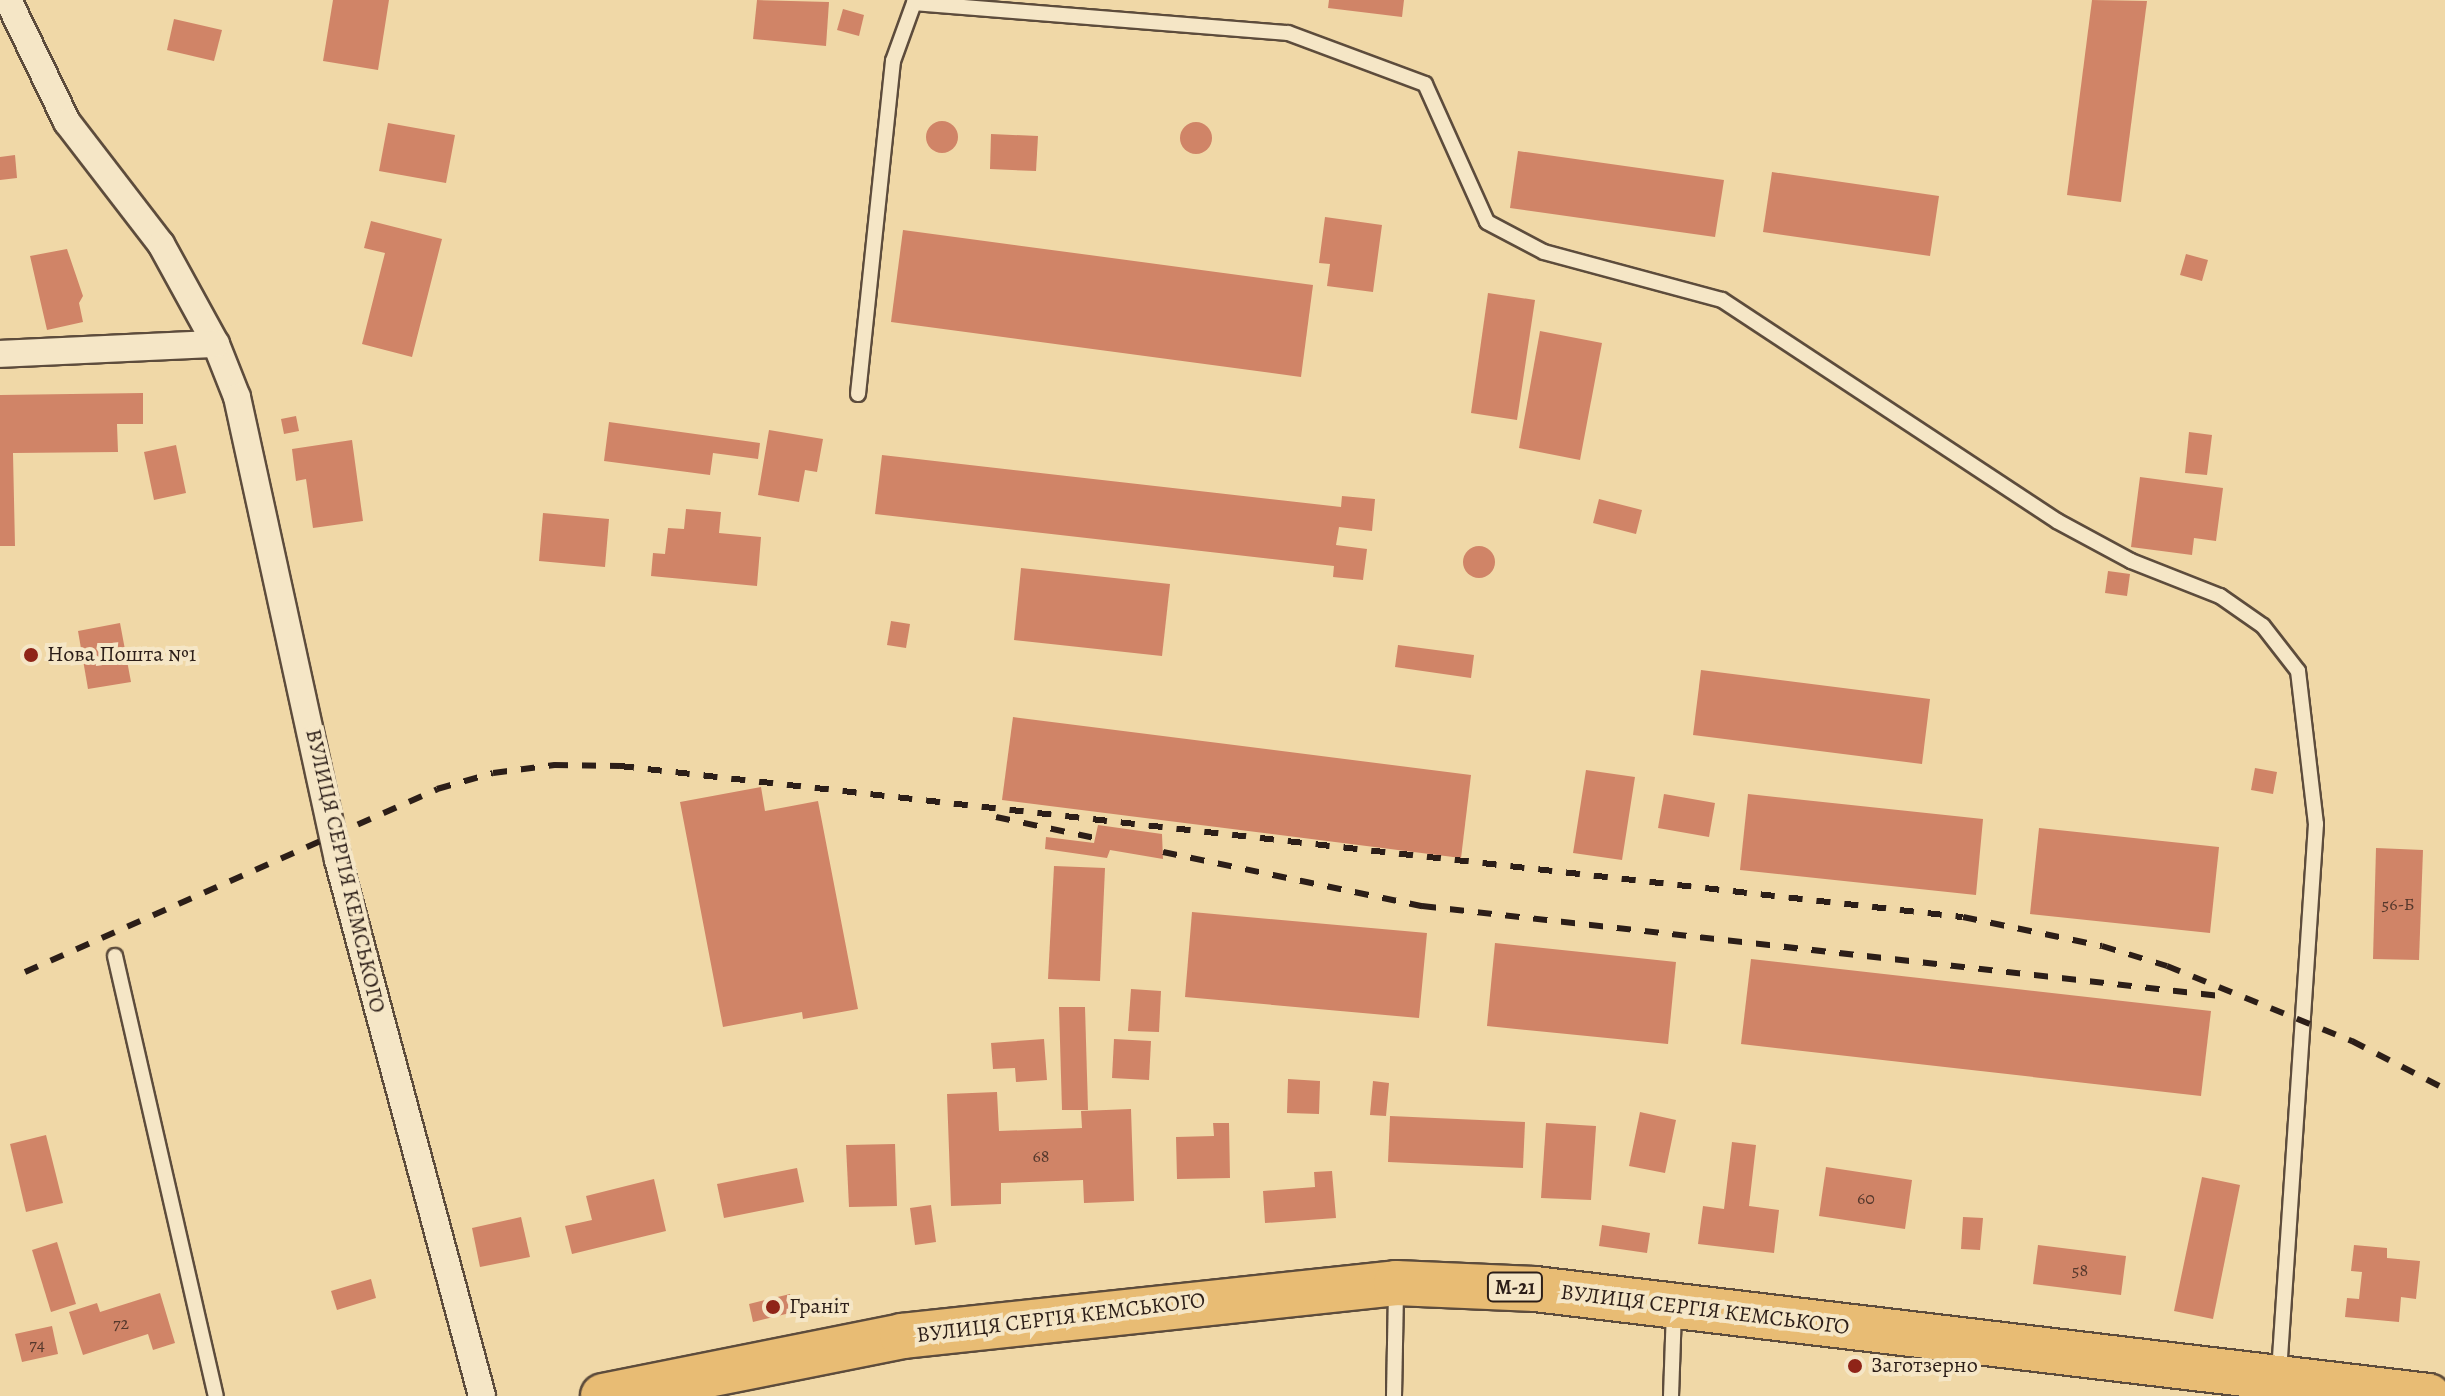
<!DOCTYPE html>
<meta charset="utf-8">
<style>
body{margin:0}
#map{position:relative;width:2445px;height:1396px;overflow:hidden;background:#f0d8a7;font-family:Alegreya,serif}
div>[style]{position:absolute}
.building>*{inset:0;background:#d08467}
.round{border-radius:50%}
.roads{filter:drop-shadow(2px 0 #5d4c3c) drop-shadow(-2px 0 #5d4c3c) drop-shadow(0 2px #5d4c3c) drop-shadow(0 -2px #5d4c3c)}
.service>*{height:14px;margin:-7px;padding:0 7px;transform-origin:7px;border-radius:7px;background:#f5e6c6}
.minor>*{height:26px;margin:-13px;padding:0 13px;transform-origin:13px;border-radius:13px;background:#f5e6c6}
.trunk>*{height:44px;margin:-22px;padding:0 22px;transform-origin:22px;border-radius:22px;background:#e8bc74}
.rail>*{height:6px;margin-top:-3px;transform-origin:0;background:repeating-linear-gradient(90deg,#2c1e18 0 14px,transparent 0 28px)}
.dots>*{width:22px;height:22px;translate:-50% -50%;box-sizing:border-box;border:4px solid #f5e6c6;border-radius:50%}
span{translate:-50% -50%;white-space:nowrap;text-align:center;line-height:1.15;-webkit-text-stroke:8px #f5e6c6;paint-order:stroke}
.number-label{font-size:18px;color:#55382c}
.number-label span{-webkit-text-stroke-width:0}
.shield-label span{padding:2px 6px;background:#f5e6c6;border:2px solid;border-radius:6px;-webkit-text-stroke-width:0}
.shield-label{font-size:20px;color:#2c1e18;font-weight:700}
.poi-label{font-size:22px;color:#2c1e18}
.left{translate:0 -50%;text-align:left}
.street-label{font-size:22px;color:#2c1e18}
</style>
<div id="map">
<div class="building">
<div style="clip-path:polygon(333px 0,389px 0,378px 70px,323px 61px)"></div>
<div style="clip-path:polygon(757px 0,829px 2px,826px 46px,753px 39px)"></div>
<div style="clip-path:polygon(1329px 0,1404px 0,1402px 17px,1328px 8px)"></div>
<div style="clip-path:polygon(2092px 0,2147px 1px,2121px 202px,2067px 195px)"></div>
<div style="clip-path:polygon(843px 9px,864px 15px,859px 36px,837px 30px)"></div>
<div style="clip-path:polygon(174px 19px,222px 30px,214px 61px,167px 50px)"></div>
<div class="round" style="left:926px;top:121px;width:32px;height:32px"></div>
<div class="round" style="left:1180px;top:122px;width:32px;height:32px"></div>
<div style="clip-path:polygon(388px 123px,455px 135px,446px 183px,379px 171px)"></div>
<div style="clip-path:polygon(991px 134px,1038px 136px,1036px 171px,990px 169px)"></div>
<div style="clip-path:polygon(1518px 151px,1724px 180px,1715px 237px,1510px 208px)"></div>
<div style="clip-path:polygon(15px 155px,17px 178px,0 180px,0 157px)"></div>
<div style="clip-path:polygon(1772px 172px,1939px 196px,1930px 256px,1763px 232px)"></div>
<div style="clip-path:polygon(1325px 217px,1382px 225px,1373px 292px,1327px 286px,1330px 264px,1319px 263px)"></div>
<div style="clip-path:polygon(371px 221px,442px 239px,412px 357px,362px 344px,385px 253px,364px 248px)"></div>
<div style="clip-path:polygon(903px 230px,1313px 285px,1301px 377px,891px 322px)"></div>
<div style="clip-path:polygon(67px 249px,83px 296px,79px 303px,83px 322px,47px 330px,30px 256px)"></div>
<div style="clip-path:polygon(2186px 254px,2208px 260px,2202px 281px,2180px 275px)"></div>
<div style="clip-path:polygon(1488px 293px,1535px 300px,1517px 420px,1471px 413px)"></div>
<div style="clip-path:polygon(1540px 331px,1602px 343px,1580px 460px,1519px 448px)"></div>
<div style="clip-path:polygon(143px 393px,143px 424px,117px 424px,118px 452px,13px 453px,15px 546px,0 546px,0 395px)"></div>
<div style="clip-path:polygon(296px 416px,299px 431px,284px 434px,281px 419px)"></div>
<div style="clip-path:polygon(609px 422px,760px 443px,758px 459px,713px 453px,710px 475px,604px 461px)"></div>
<div style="clip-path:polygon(769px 430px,823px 439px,817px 472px,805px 470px,799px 502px,758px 495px)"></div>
<div style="clip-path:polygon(2189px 432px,2212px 435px,2207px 475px,2185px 473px)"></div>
<div style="clip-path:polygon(352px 440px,363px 521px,313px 528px,306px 479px,296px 481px,292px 449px)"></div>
<div style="clip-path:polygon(176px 445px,186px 493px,154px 500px,144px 452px)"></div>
<div style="clip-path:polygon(882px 455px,1341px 507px,1342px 496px,1375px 499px,1372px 531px,1339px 527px,1336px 545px,1367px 549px,1363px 580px,1333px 577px,1334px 566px,875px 514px)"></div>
<div style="clip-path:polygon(2140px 477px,2223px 488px,2216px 541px,2194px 538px,2192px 555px,2131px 547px)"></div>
<div style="clip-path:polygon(1599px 499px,1642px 510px,1636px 534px,1593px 523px)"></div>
<div style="clip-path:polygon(686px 509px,721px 512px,719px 533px,761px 537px,757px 586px,651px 576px,653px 553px,665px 554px,668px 528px,684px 529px)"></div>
<div style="clip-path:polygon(543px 513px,609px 519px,605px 567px,539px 561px)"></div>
<div class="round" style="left:1463px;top:546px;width:32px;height:32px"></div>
<div style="clip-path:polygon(1021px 568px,1170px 584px,1162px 656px,1014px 640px)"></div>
<div style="clip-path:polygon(2108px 571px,2130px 574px,2127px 596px,2105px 593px)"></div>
<div style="clip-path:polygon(891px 621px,910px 624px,906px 648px,887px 645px)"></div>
<div style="clip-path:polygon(120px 623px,131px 682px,88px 689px,78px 631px)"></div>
<div style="clip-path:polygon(1398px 645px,1474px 655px,1471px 678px,1395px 667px)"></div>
<div style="clip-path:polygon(1701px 670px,1930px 699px,1922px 764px,1693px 735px)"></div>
<div style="clip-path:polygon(1013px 717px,1471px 775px,1461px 858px,1002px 800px)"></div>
<div style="clip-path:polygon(2255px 768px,2277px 772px,2273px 794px,2251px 790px)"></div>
<div style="clip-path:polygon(1586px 770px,1635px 777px,1622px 860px,1573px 853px)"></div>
<div style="clip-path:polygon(761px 787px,765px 811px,818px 801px,858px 1009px,803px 1019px,802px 1012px,723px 1027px,680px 802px)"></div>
<div style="clip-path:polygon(1664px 794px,1715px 803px,1709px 837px,1658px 828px)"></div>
<div style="clip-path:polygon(1748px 794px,1983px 819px,1976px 895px,1740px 870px)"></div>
<div style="clip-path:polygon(1098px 825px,1162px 834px,1163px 859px,1110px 850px,1107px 858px,1045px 849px,1046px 837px,1094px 843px)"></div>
<div style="clip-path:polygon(2039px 828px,2219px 847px,2210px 933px,2030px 914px)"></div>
<div style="clip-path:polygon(2376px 848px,2423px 850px,2419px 960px,2373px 959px)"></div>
<div style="clip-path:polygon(1054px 866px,1105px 868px,1100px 981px,1048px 979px)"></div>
<div style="clip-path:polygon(1192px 912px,1427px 933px,1419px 1018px,1185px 997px)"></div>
<div style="clip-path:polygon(1495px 943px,1676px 962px,1668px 1044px,1487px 1026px)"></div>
<div style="clip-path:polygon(1751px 959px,2211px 1011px,2201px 1096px,1741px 1044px)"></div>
<div style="clip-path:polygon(1131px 989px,1161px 991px,1159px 1032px,1128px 1031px)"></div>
<div style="clip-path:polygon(1059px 1007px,1085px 1007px,1088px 1110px,1062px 1110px)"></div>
<div style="clip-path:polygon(1044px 1039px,1047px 1080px,1016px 1082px,1015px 1068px,993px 1069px,991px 1043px)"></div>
<div style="clip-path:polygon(1114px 1039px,1151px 1041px,1149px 1080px,1112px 1078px)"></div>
<div style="clip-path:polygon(1288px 1079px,1320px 1081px,1319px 1114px,1287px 1113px)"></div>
<div style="clip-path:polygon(1373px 1081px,1389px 1083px,1386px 1116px,1370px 1115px)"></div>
<div style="clip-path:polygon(997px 1092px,999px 1131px,1082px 1128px,1081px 1111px,1131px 1109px,1134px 1201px,1084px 1203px,1083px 1180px,1001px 1183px,1001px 1204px,951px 1206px,947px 1094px)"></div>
<div style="clip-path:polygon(1640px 1112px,1676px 1120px,1665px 1173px,1629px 1166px)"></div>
<div style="clip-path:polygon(1390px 1116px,1525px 1122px,1523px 1168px,1388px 1162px)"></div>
<div style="clip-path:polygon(1213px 1123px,1229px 1123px,1230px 1178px,1177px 1179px,1176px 1137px,1214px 1136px)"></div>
<div style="clip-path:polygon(1546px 1123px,1596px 1126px,1591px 1200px,1541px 1198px)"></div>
<div style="clip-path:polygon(46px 1135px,63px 1203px,26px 1212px,10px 1144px)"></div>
<div style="clip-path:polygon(1732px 1142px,1756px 1145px,1749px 1206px,1779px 1210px,1774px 1253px,1698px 1244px,1703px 1206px,1724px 1209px)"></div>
<div style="clip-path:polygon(895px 1144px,897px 1206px,849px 1207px,846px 1145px)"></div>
<div style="clip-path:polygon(1826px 1167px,1912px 1180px,1905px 1229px,1819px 1216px)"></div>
<div style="clip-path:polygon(797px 1168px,804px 1202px,724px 1218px,717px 1184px)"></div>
<div style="clip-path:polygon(1332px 1171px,1336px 1218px,1265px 1223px,1263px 1191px,1315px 1187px,1314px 1172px)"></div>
<div style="clip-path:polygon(2202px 1177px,2240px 1185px,2213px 1319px,2174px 1311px)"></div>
<div style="clip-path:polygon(654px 1179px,666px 1231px,572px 1254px,565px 1226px,592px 1220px,586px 1196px)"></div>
<div style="clip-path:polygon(931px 1205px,936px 1242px,915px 1245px,910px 1208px)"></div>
<div style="clip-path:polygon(521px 1217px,530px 1257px,480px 1267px,472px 1228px)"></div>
<div style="clip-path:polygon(1963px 1217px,1983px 1218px,1980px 1250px,1961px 1249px)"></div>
<div style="clip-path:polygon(1602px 1225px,1650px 1233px,1647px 1253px,1599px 1246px)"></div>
<div style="clip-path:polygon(57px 1242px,76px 1304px,51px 1312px,32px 1250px)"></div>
<div style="clip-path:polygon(2038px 1245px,2126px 1256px,2121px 1295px,2033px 1284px)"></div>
<div style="clip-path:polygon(2354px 1245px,2387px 1248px,2387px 1258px,2420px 1261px,2416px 1299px,2401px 1297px,2399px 1322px,2345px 1317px,2347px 1298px,2359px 1299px,2362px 1272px,2351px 1271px)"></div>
<div style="clip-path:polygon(371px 1279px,376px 1298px,337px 1310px,331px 1291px)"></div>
<div style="clip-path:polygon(160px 1293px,175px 1343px,153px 1350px,148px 1334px,83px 1355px,69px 1312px,97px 1303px,100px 1312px)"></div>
<div style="clip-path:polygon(790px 1294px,794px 1312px,753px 1322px,749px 1304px)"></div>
<div style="clip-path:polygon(52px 1326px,58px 1354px,22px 1362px,15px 1334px)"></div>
</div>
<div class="roads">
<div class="service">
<div style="left:858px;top:394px;width:335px;rotate:-84deg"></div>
<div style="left:893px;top:61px;width:62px;rotate:-70.1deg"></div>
<div style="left:914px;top:3px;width:375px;rotate:4.6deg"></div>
<div style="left:1288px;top:33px;width:146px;rotate:20.4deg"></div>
<div style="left:1425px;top:84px;width:151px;rotate:65.8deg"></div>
<div style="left:1487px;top:222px;width:64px;rotate:27.8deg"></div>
<div style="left:1544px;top:252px;width:184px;rotate:15.1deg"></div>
<div style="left:1722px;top:300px;width:401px;rotate:33.4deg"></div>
<div style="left:2057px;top:521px;width:84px;rotate:28.4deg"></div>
<div style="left:2131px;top:561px;width:96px;rotate:21.5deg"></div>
<div style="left:2220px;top:596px;width:52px;rotate:34.9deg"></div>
<div style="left:2263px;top:626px;width:57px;rotate:52.1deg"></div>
<div style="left:2298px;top:671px;width:154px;rotate:83.3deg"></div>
<div style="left:2316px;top:824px;width:549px;rotate:93.86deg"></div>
<div style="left:115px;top:956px;width:451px;rotate:77.1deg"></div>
<div style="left:1394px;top:1396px;width:109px;rotate:-88.9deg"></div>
<div style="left:1671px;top:1396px;width:88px;rotate:-88deg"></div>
</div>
<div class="minor">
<div style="left:8px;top:0;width:136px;rotate:64.2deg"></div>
<div style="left:67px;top:122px;width:154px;rotate:52.4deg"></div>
<div style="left:161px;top:244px;width:114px;rotate:61.2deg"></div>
<div style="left:216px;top:344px;width:57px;rotate:68.4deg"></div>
<div style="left:237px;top:397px;width:474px;rotate:77.7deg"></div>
<div style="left:338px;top:860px;width:555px;rotate:74.96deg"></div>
<div style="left:0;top:354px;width:216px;rotate:-2.7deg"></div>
</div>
<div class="trunk">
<div style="left:603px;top:1396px;width:305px;rotate:-11.3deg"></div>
<div style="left:902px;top:1336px;width:497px;rotate:-6.1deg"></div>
<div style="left:1396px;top:1283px;width:139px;rotate:2.5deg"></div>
<div style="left:1535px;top:1289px;width:900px;rotate:6.83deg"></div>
</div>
</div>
<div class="rail">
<div style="left:996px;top:817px;width:101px;rotate:12deg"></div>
<div style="left:1163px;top:852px;width:265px;rotate:11.8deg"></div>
<div style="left:1422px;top:906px;width:803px;rotate:6.43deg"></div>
<div style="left:25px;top:972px;width:451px;rotate:-23.9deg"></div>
<div style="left:437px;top:789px;width:58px;rotate:-15.9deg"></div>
<div style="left:493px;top:773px;width:62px;rotate:-7.5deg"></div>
<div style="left:554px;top:765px;width:66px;rotate:0.9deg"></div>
<div style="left:620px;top:766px;width:1351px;rotate:6.42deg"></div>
<div style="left:1963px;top:917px;width:142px;rotate:11.8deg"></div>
<div style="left:2102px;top:946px;width:68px;rotate:17.1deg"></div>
<div style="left:2167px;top:966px;width:200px;rotate:22.1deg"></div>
<div style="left:2352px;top:1041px;width:105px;rotate:27.3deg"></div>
</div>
<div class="dots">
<div style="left:31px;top:655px;background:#8f2418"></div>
<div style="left:773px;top:1307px;background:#8f2418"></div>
<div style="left:1855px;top:1366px;background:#8f2418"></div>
</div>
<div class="number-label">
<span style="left:2398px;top:904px">56-Б</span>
<span style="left:1041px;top:1156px">68</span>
<span style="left:1866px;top:1198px">60</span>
<span style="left:2080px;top:1270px">58</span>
<span style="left:121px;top:1323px">72</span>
<span style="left:37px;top:1344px">74</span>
</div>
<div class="shield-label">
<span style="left:1515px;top:1287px">М-21</span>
</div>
<div class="poi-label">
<span class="left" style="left:47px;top:655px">Нова Пошта №1</span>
<span class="left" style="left:789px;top:1307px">Граніт</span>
<span class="left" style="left:1871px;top:1366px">Заготзерно</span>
</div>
<div class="street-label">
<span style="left:345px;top:871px;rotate:77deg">ВУЛИЦЯ СЕРГІЯ КЕМСЬКОГО</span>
<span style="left:1705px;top:1310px;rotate:7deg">ВУЛИЦЯ СЕРГІЯ КЕМСЬКОГО</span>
<span style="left:1061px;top:1318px;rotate:-7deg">ВУЛИЦЯ СЕРГІЯ КЕМСЬКОГО</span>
</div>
</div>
